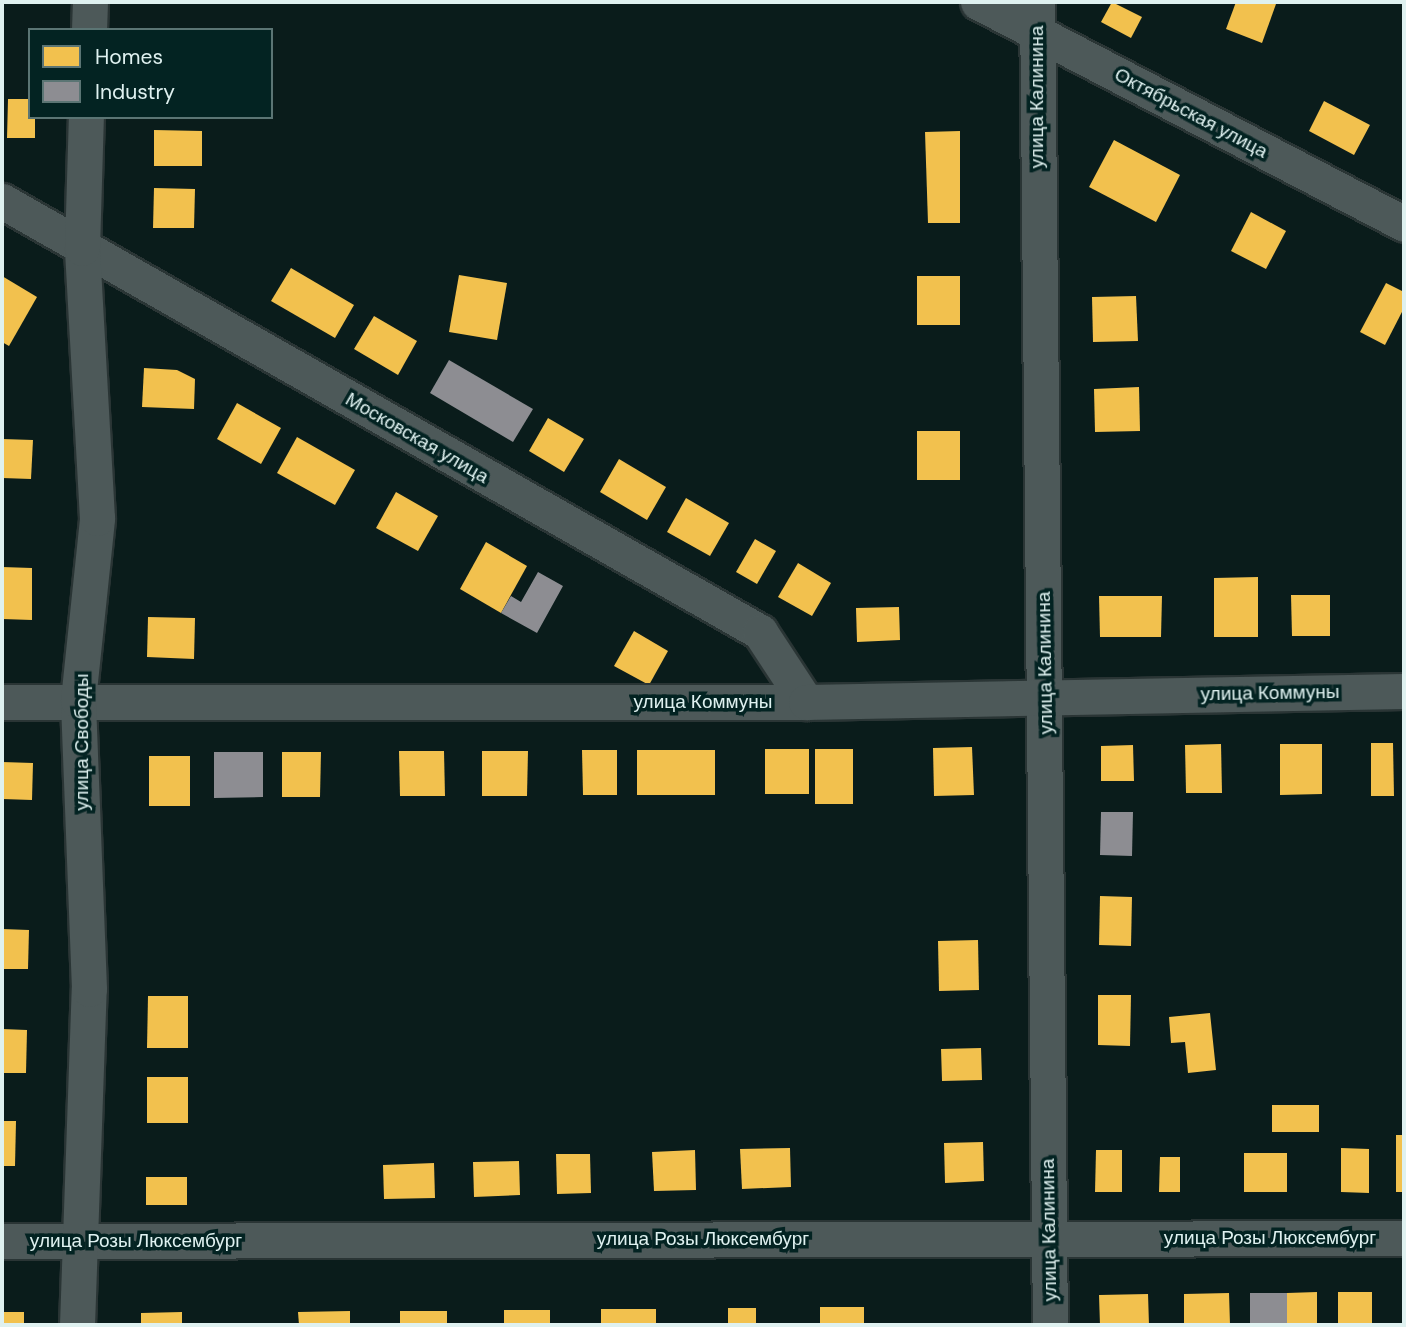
<!DOCTYPE html>
<meta charset="utf-8">
<style>
body{margin:0}
#map{position:relative;width:1406px;height:1327px;overflow:hidden;background:#0a1c1b;font-family:"DM Sans",sans-serif}
div>[style]{position:absolute}
.homes>*{inset:0;background:#f2c14e}
.industry>*{inset:0;background:#8d8d92}
.roads{filter:drop-shadow(2px 0 #2a3535) drop-shadow(-2px 0 #2a3535) drop-shadow(0 2px #2a3535) drop-shadow(0 -2px #2a3535)}
.minor>*{height:35px;margin:-17.5px;padding:0 17.5px;transform-origin:17.5px;border-radius:17.5px;background:#4d5959}
span{translate:-50% -50%;white-space:nowrap;text-align:center;line-height:1.15;-webkit-text-stroke:7px #032322;paint-order:stroke}
.street-label{font-size:19px;color:#dff1f0}
.frame{position:absolute;inset:0;border:4px solid #dff1f0;pointer-events:none}
.legend{position:absolute;left:28px;top:28px;width:245px;height:91px;box-sizing:border-box;background:#032322;border:2px solid #5b7574;margin:0;padding:9px 12px;list-style:none;font-size:21px;color:#dff1f0}
.legend li{display:flex;align-items:center;gap:14px;height:35px}
.legend b{width:35px;border:2px solid #5b7574}
</style>
<div id="map">
<div class="homes">
<div style="clip-path:polygon(1112px 2px,1142px 17px,1131px 38px,1101px 22px)"></div>
<div style="clip-path:polygon(1236px 2px,1276px 4px,1262px 43px,1226px 29px)"></div>
<div style="clip-path:polygon(8px 99px,30px 99px,30px 117px,35px 117px,35px 138px,7px 138px)"></div>
<div style="clip-path:polygon(1324px 101px,1370px 125px,1354px 155px,1309px 131px)"></div>
<div style="clip-path:polygon(154px 130px,202px 131px,202px 166px,154px 166px)"></div>
<div style="clip-path:polygon(960px 131px,960px 223px,928px 223px,925px 132px)"></div>
<div style="clip-path:polygon(1114px 140px,1180px 175px,1156px 222px,1089px 187px)"></div>
<div style="clip-path:polygon(154px 188px,195px 189px,194px 228px,153px 228px)"></div>
<div style="clip-path:polygon(1251px 212px,1286px 231px,1266px 269px,1231px 251px)"></div>
<div style="clip-path:polygon(291px 268px,354px 305px,335px 338px,271px 301px)"></div>
<div style="clip-path:polygon(459px 275px,507px 283px,497px 340px,449px 332px)"></div>
<div style="clip-path:polygon(2px 276px,37px 297px,9px 346px,2px 342px)"></div>
<div style="clip-path:polygon(917px 276px,960px 276px,960px 325px,917px 325px)"></div>
<div style="clip-path:polygon(1386px 283px,1404px 292px,1404px 308px,1385px 345px,1360px 332px)"></div>
<div style="clip-path:polygon(1136px 296px,1138px 341px,1093px 342px,1092px 297px)"></div>
<div style="clip-path:polygon(374px 316px,417px 341px,398px 375px,354px 349px)"></div>
<div style="clip-path:polygon(144px 368px,177px 370px,195px 379px,194px 409px,142px 407px)"></div>
<div style="clip-path:polygon(1139px 387px,1140px 431px,1095px 432px,1094px 389px)"></div>
<div style="clip-path:polygon(237px 403px,281px 428px,261px 464px,217px 439px)"></div>
<div style="clip-path:polygon(548px 418px,584px 439px,564px 472px,529px 451px)"></div>
<div style="clip-path:polygon(917px 431px,960px 431px,960px 480px,917px 480px)"></div>
<div style="clip-path:polygon(297px 437px,355px 470px,335px 505px,277px 473px)"></div>
<div style="clip-path:polygon(2px 439px,33px 440px,31px 479px,2px 478px)"></div>
<div style="clip-path:polygon(619px 459px,666px 487px,647px 520px,600px 492px)"></div>
<div style="clip-path:polygon(396px 492px,438px 516px,418px 551px,376px 528px)"></div>
<div style="clip-path:polygon(686px 498px,729px 523px,710px 556px,667px 532px)"></div>
<div style="clip-path:polygon(755px 539px,776px 551px,757px 584px,736px 572px)"></div>
<div style="clip-path:polygon(486px 542px,527px 566px,501px 613px,460px 589px)"></div>
<div style="clip-path:polygon(798px 563px,831px 583px,812px 616px,778px 597px)"></div>
<div style="clip-path:polygon(2px 567px,32px 568px,32px 620px,2px 619px)"></div>
<div style="clip-path:polygon(1258px 577px,1258px 637px,1214px 637px,1214px 578px)"></div>
<div style="clip-path:polygon(1291px 595px,1330px 595px,1330px 636px,1292px 636px)"></div>
<div style="clip-path:polygon(1099px 596px,1162px 596px,1161px 637px,1100px 637px)"></div>
<div style="clip-path:polygon(899px 607px,900px 640px,857px 642px,856px 608px)"></div>
<div style="clip-path:polygon(148px 617px,195px 618px,194px 659px,147px 657px)"></div>
<div style="clip-path:polygon(634px 631px,668px 651px,649px 685px,614px 666px)"></div>
<div style="clip-path:polygon(1371px 743px,1393px 743px,1394px 796px,1371px 796px)"></div>
<div style="clip-path:polygon(1221px 744px,1222px 793px,1186px 793px,1185px 745px)"></div>
<div style="clip-path:polygon(1280px 744px,1322px 744px,1322px 794px,1280px 795px)"></div>
<div style="clip-path:polygon(1133px 745px,1134px 781px,1101px 781px,1101px 746px)"></div>
<div style="clip-path:polygon(972px 747px,974px 795px,934px 796px,933px 748px)"></div>
<div style="clip-path:polygon(765px 749px,809px 749px,809px 794px,765px 794px)"></div>
<div style="clip-path:polygon(815px 749px,853px 749px,853px 804px,815px 804px)"></div>
<div style="clip-path:polygon(582px 750px,617px 750px,617px 795px,583px 795px)"></div>
<div style="clip-path:polygon(637px 750px,715px 750px,715px 795px,637px 795px)"></div>
<div style="clip-path:polygon(399px 751px,444px 751px,445px 796px,400px 796px)"></div>
<div style="clip-path:polygon(482px 751px,528px 751px,527px 796px,482px 796px)"></div>
<div style="clip-path:polygon(282px 752px,321px 752px,320px 797px,282px 797px)"></div>
<div style="clip-path:polygon(149px 756px,190px 756px,190px 806px,149px 806px)"></div>
<div style="clip-path:polygon(2px 762px,33px 763px,32px 800px,2px 799px)"></div>
<div style="clip-path:polygon(1100px 896px,1132px 897px,1131px 946px,1099px 945px)"></div>
<div style="clip-path:polygon(2px 929px,29px 930px,28px 969px,2px 969px)"></div>
<div style="clip-path:polygon(978px 940px,979px 990px,939px 991px,938px 941px)"></div>
<div style="clip-path:polygon(1098px 995px,1131px 995px,1130px 1046px,1098px 1045px)"></div>
<div style="clip-path:polygon(148px 996px,188px 996px,188px 1048px,147px 1048px)"></div>
<div style="clip-path:polygon(1210px 1013px,1216px 1070px,1188px 1073px,1185px 1042px,1171px 1043px,1169px 1017px)"></div>
<div style="clip-path:polygon(2px 1029px,27px 1030px,26px 1073px,2px 1073px)"></div>
<div style="clip-path:polygon(981px 1048px,982px 1080px,942px 1081px,941px 1049px)"></div>
<div style="clip-path:polygon(147px 1077px,188px 1077px,188px 1123px,147px 1123px)"></div>
<div style="clip-path:polygon(1272px 1105px,1319px 1105px,1319px 1132px,1272px 1132px)"></div>
<div style="clip-path:polygon(2px 1121px,16px 1121px,15px 1166px,2px 1166px)"></div>
<div style="clip-path:polygon(1396px 1135px,1404px 1135px,1404px 1192px,1396px 1192px)"></div>
<div style="clip-path:polygon(983px 1142px,984px 1181px,945px 1183px,944px 1143px)"></div>
<div style="clip-path:polygon(790px 1148px,791px 1187px,742px 1189px,740px 1149px)"></div>
<div style="clip-path:polygon(1341px 1148px,1369px 1149px,1369px 1193px,1341px 1192px)"></div>
<div style="clip-path:polygon(695px 1150px,696px 1190px,654px 1191px,652px 1152px)"></div>
<div style="clip-path:polygon(1096px 1150px,1122px 1150px,1122px 1192px,1095px 1192px)"></div>
<div style="clip-path:polygon(1244px 1153px,1287px 1153px,1287px 1192px,1244px 1192px)"></div>
<div style="clip-path:polygon(556px 1154px,590px 1154px,591px 1193px,557px 1194px)"></div>
<div style="clip-path:polygon(1160px 1157px,1180px 1157px,1180px 1192px,1159px 1192px)"></div>
<div style="clip-path:polygon(519px 1161px,520px 1195px,474px 1197px,473px 1162px)"></div>
<div style="clip-path:polygon(434px 1163px,435px 1198px,384px 1199px,383px 1165px)"></div>
<div style="clip-path:polygon(146px 1177px,187px 1177px,187px 1205px,146px 1205px)"></div>
<div style="clip-path:polygon(1317px 1292px,1317px 1325px,1287px 1325px,1287px 1293px)"></div>
<div style="clip-path:polygon(1338px 1292px,1372px 1292px,1372px 1325px,1338px 1325px)"></div>
<div style="clip-path:polygon(1229px 1293px,1230px 1325px,1184px 1325px,1184px 1294px)"></div>
<div style="clip-path:polygon(1148px 1294px,1149px 1325px,1100px 1325px,1099px 1295px)"></div>
<div style="clip-path:polygon(820px 1307px,864px 1307px,864px 1325px,820px 1325px)"></div>
<div style="clip-path:polygon(728px 1308px,756px 1308px,756px 1325px,728px 1325px)"></div>
<div style="clip-path:polygon(601px 1309px,656px 1309px,656px 1325px,601px 1325px)"></div>
<div style="clip-path:polygon(504px 1310px,550px 1310px,550px 1325px,504px 1325px)"></div>
<div style="clip-path:polygon(350px 1311px,350px 1325px,299px 1325px,298px 1312px)"></div>
<div style="clip-path:polygon(400px 1311px,447px 1311px,447px 1325px,400px 1325px)"></div>
<div style="clip-path:polygon(2px 1312px,24px 1312px,24px 1325px,2px 1325px)"></div>
<div style="clip-path:polygon(182px 1312px,182px 1325px,141px 1325px,141px 1313px)"></div>
</div>
<div class="industry">
<div style="clip-path:polygon(449px 360px,533px 409px,513px 442px,430px 393px)"></div>
<div style="clip-path:polygon(538px 572px,563px 586px,537px 633px,501px 613px,511px 596px,521px 602px)"></div>
<div style="clip-path:polygon(214px 752px,263px 752px,263px 797px,214px 798px)"></div>
<div style="clip-path:polygon(1101px 812px,1133px 812px,1132px 856px,1100px 855px)"></div>
<div style="clip-path:polygon(1250px 1293px,1287px 1293px,1287px 1325px,1250px 1325px)"></div>
</div>
<div class="roads">
<div class="minor">
<div style="left:978px;top:2px;width:480px;rotate:27.5deg"></div>
<div style="left:1037px;top:2px;width:1323px;rotate:89.44deg"></div>
<div style="left:89px;top:30px;width:28px;rotate:-88deg"></div>
<div style="left:2px;top:201px;width:872px;rotate:29.62deg"></div>
<div style="left:760px;top:632px;width:84px;rotate:56.7deg"></div>
<div style="left:2px;top:702px;width:804px"></div>
<div style="left:806px;top:702px;width:598px;rotate:-1.05deg"></div>
<div style="left:2px;top:1241px;width:1402px;rotate:-0.12deg"></div>
<div style="left:77px;top:1325px;width:336px;rotate:-88deg"></div>
<div style="left:89px;top:989px;width:289px;rotate:-92.2deg"></div>
<div style="left:78px;top:700px;width:183px;rotate:-84deg"></div>
<div style="left:97px;top:518px;width:270px;rotate:-93.2deg"></div>
<div style="left:82px;top:248px;width:131px;rotate:-88.3deg"></div>
</div>
</div>
<div class="street-label">
<span style="left:1037px;top:97px;rotate:-90deg">улица Калинина</span>
<span style="left:1191px;top:113px;rotate:28deg">Октябрьская улица</span>
<span style="left:417px;top:438px;rotate:30deg">Московская улица</span>
<span style="left:1045px;top:663px;rotate:-91deg">улица Калинина</span>
<span style="left:1270px;top:693px;rotate:-1deg">улица Коммуны</span>
<span style="left:703px;top:702px">улица Коммуны</span>
<span style="left:82px;top:742px;rotate:-90deg">улица Свободы</span>
<span style="left:1049px;top:1230px;rotate:-91deg">улица Калинина</span>
<span style="left:1270px;top:1238px">улица Розы Люксембург</span>
<span style="left:703px;top:1239px">улица Розы Люксембург</span>
<span style="left:136px;top:1241px">улица Розы Люксембург</span>
</div>
<div class="frame"></div>
<ul class="legend">
<li><b style="height:19px;background:#f2c14e"></b>Homes</li>
<li><b style="height:19px;background:#8d8d92"></b>Industry</li>
</ul>
</div>
